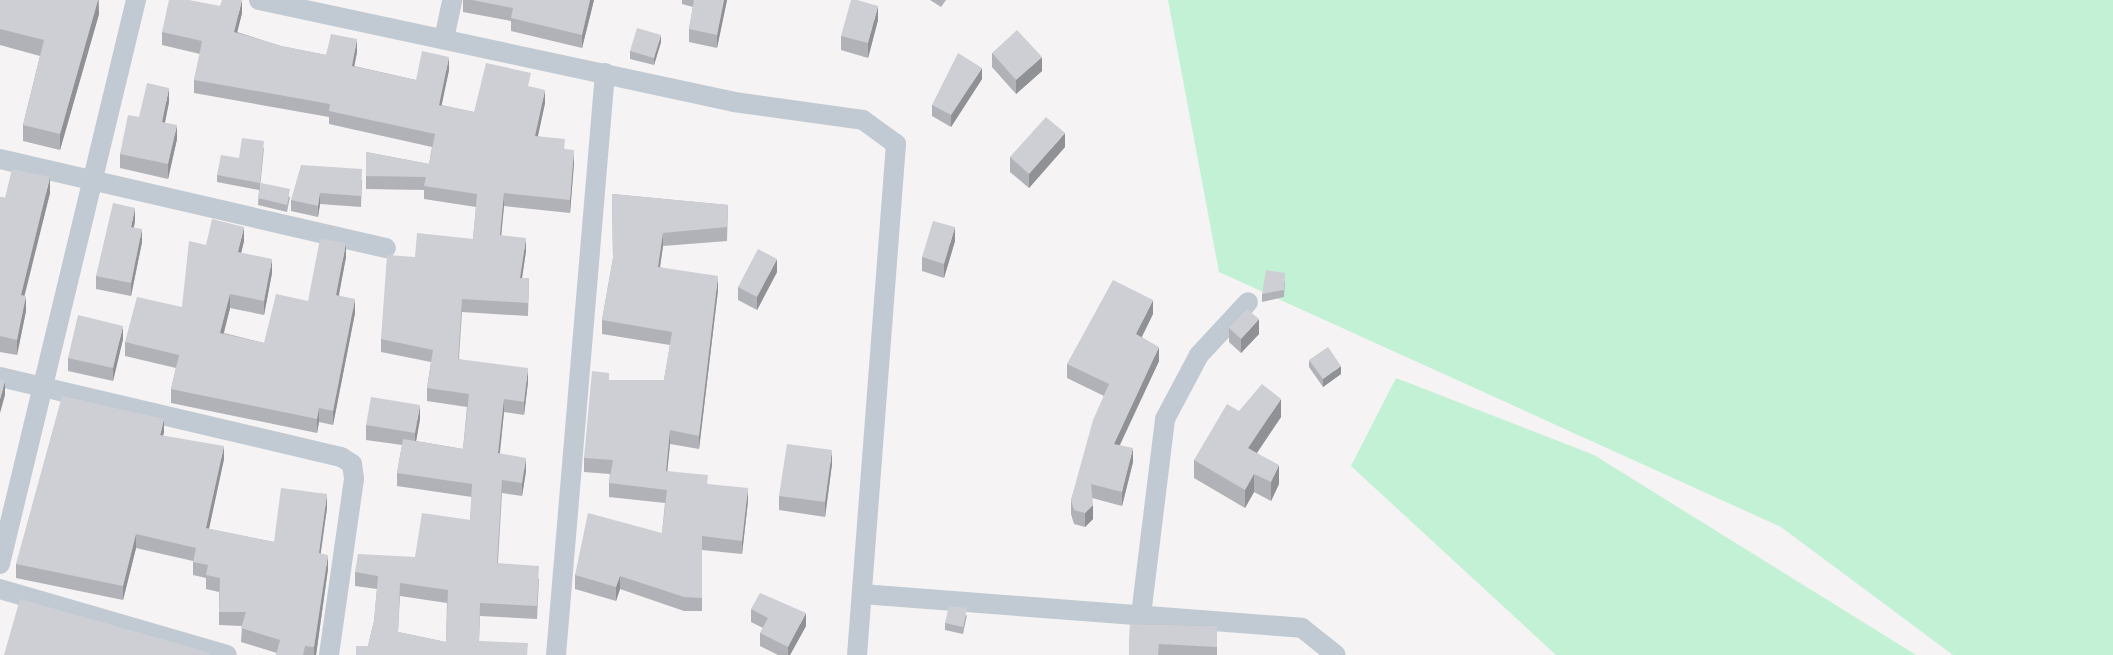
<!DOCTYPE html>
<style>
body{margin:0}
#map{position:relative;width:2113px;height:655px;overflow:hidden;background:#f5f3f3;font-family:Jost,sans-serif}
div>[style]{position:absolute}
.green>*{inset:0;background:#c3f1d5}
.minor>*{height:20px;margin:-10px;padding:0 10px;transform-origin:10px;border-radius:10px;background:#c1cad2}
.wall>*{inset:0;background:#b0b2b7}
.shaded-wall>*{inset:0;background:#909195}
.building>*{inset:0;background:#cdcfd5}
span{translate:-50% -50%;white-space:nowrap;text-align:center;line-height:1.15;-webkit-text-stroke:6px #fff;paint-order:stroke}
</style>
<div id="map">
<div class="green">
<div style="clip-path:polygon(1168px 0,2113px 0,2113px 655px,1953px 655px,1781px 527px,1219px 272px)"></div>
<div style="clip-path:polygon(1396px 378px,1594px 455px,1916px 655px,1556px 655px,1351px 466px)"></div>
</div>
<div class="minor">
<div style="left:259px;top:0;width:486px;rotate:12.1deg"></div>
<div style="left:734px;top:102px;width:130px;rotate:7.9deg"></div>
<div style="left:863px;top:120px;width:41px;rotate:36deg"></div>
<div style="left:896px;top:144px;width:512px;rotate:94.36deg"></div>
<div style="left:444px;top:39px;width:40px;rotate:-78deg"></div>
<div style="left:0;top:159px;width:396px;rotate:13deg"></div>
<div style="left:0;top:377px;width:350px;rotate:13.2deg"></div>
<div style="left:341px;top:457px;width:13px;rotate:32deg"></div>
<div style="left:352px;top:464px;width:15px;rotate:82deg"></div>
<div style="left:354px;top:479px;width:178px;rotate:98.1deg"></div>
<div style="left:0;top:564px;width:580px;rotate:-76.44deg"></div>
<div style="left:0;top:589px;width:236px;rotate:16.2deg"></div>
<div style="left:862px;top:594px;width:441px;rotate:4.4deg"></div>
<div style="left:1302px;top:628px;width:43px;rotate:38.5deg"></div>
<div style="left:1141px;top:615px;width:197px;rotate:-83deg"></div>
<div style="left:1165px;top:419px;width:72px;rotate:-62deg"></div>
<div style="left:1199px;top:355px;width:72px;rotate:-47.2deg"></div>
<div style="left:556px;top:655px;width:584px;rotate:-85.19deg"></div>
</div>
<div class="wall">
<div style="clip-path:polygon(0 0,99px 0,99px 14px,60px 150px,23px 141px,23px 125px,40px 56px,0 45px)"></div>
<div style="clip-path:polygon(463px 0,594px 0,582px 48px,511px 31px,511px 21px,463px 12px)"></div>
<div style="clip-path:polygon(682px 0,727px 0,717px 48px,689px 42px,689px 29px,693px 7px,682px 4px)"></div>
<div style="clip-path:polygon(930px 0,946px 0,941px 7px)"></div>
<div style="clip-path:polygon(evenodd,242px 13px,237px 32px,281px 46px,326px 55px,357px 52px,354px 66px,416px 80px,449px 70px,441px 105px,474px 112px,530px 87px,545px 103px,538px 136px,565px 149px,574px 163px,570px 213px,504px 206px,501px 235px,526px 251px,522px 278px,529px 278px,528px 316px,462px 312px,459px 359px,528px 382px,524px 415px,504px 412px,500px 454px,526px 471px,522px 496px,502px 493px,498px 563px,539px 579px,537px 619px,480px 616px,479px 641px,528px 655px,368px 646px,374px 621px,377px 589px,355px 586px,355px 572px,415px 557px,470px 520px,472px 497px,397px 486px,397px 473px,402px 445px,366px 440px,366px 425px,420px 419px,416px 441px,463px 449px,467px 407px,427px 401px,427px 388px,431px 362px,381px 352px,381px 339px,415px 257px,473px 239px,476px 207px,424px 199px,424px 190px,366px 189px,366px 152px,429px 164px,432px 147px,329px 124px,329px 117px,194px 93px,194px 80px,200px 54px,162px 45px,162px 32px,242px 13px,400px 596px,447px 603px,446px 642px,398px 632px,400px 596px)"></div>
<div style="clip-path:polygon(878px 20px,868px 58px,841px 50px,841px 36px)"></div>
<div style="clip-path:polygon(661px 42px,654px 65px,630px 59px,630px 51px)"></div>
<div style="clip-path:polygon(992px 53px,1042px 71px,1016px 94px,992px 67px)"></div>
<div style="clip-path:polygon(982px 79px,951px 127px,932px 116px,932px 105px)"></div>
<div style="clip-path:polygon(169px 102px,165px 123px,177px 139px,168px 179px,120px 168px,120px 154px,139px 117px)"></div>
<div style="clip-path:polygon(1065px 147px,1029px 188px,1010px 172px,1010px 157px)"></div>
<div style="clip-path:polygon(264px 148px,260px 188px,290px 197px,287px 212px,258px 205px,259px 190px,217px 182px,217px 175px,239px 158px)"></div>
<div style="clip-path:polygon(362px 180px,361px 207px,320px 204px,318px 217px,291px 211px,291px 200px)"></div>
<div style="clip-path:polygon(50px 193px,24px 295px,26px 311px,17px 355px,0 352px,0 197px,5px 198px)"></div>
<div style="clip-path:polygon(612px 194px,728px 205px,727px 241px,663px 246px,660px 267px,718px 290px,699px 449px,670px 444px,667px 471px,708px 484px,748px 501px,742px 554px,702px 550px,702px 611px,684px 611px,620px 589px,616px 601px,575px 589px,575px 575px,662px 533px,665px 503px,609px 497px,609px 483px,610px 474px,584px 472px,584px 458px,609px 380px,664px 380px,670px 345px,602px 334px,602px 320px,613px 258px)"></div>
<div style="clip-path:polygon(135px 221px,134px 227px,142px 242px,131px 296px,96px 289px,96px 276px)"></div>
<div style="clip-path:polygon(244px 241px,241px 253px,272px 273px,264px 315px,230px 308px,224px 333px,264px 343px,308px 301px,346px 257px,339px 295px,355px 313px,333px 425px,319px 422px,317px 433px,171px 403px,171px 389px,176px 368px,125px 356px,125px 342px,182px 307px,206px 245px)"></div>
<div style="clip-path:polygon(955px 241px,944px 278px,922px 271px,922px 257px)"></div>
<div style="clip-path:polygon(777px 272px,757px 310px,738px 300px,738px 287px)"></div>
<div style="clip-path:polygon(1285px 281px,1284px 297px,1262px 302px,1262px 294px)"></div>
<div style="clip-path:polygon(1153px 314px,1142px 337px,1159px 361px,1120px 445px,1133px 462px,1122px 506px,1092px 498px,1093px 519px,1085px 527px,1074px 524px,1071px 514px,1071px 500px,1104px 396px,1067px 378px,1067px 364px)"></div>
<div style="clip-path:polygon(1229px 328px,1259px 334px,1241px 353px,1229px 342px)"></div>
<div style="clip-path:polygon(123px 339px,113px 381px,68px 371px,68px 358px)"></div>
<div style="clip-path:polygon(1309px 360px,1341px 374px,1323px 387px,1309px 367px)"></div>
<div style="clip-path:polygon(1239px 411px,1281px 417px,1257px 453px,1279px 484px,1271px 501px,1254px 492px,1245px 508px,1194px 478px,1194px 460px)"></div>
<div style="clip-path:polygon(164px 432px,163px 436px,224px 459px,209px 529px,274px 542px,327px 508px,320px 553px,328px 569px,316px 655px,276px 655px,277px 653px,241px 642px,242px 626px,219px 625px,219px 592px,206px 589px,206px 578px,193px 575px,193px 561px,136px 548px,123px 600px,16px 578px,16px 564px)"></div>
<div style="clip-path:polygon(832px 464px,825px 517px,779px 510px,779px 496px)"></div>
<div style="clip-path:polygon(751px 609px,806px 626px,790px 655px,778px 655px,760px 646px,760px 633px,763px 628px,751px 622px)"></div>
<div style="clip-path:polygon(967px 615px,963px 634px,945px 630px,945px 623px)"></div>
<div style="clip-path:polygon(1130px 624px,1217px 626px,1217px 655px,1129px 655px)"></div>
</div>
<div class="shaded-wall">
<div style="clip-path:polygon(98px 0,99px 14px,60px 150px,60px 134px)"></div>
<div style="clip-path:polygon(242px 0,242px 13px,234px 45px,234px 32px)"></div>
<div style="clip-path:polygon(590px 0,594px 0,582px 48px,582px 35px)"></div>
<div style="clip-path:polygon(724px 0,727px 0,717px 48px,717px 35px)"></div>
<div style="clip-path:polygon(878px 6px,878px 20px,868px 58px,868px 43px)"></div>
<div style="clip-path:polygon(661px 35px,661px 42px,654px 65px,654px 58px)"></div>
<div style="clip-path:polygon(357px 39px,357px 52px,352px 79px,352px 66px)"></div>
<div style="clip-path:polygon(449px 57px,449px 70px,439px 118px,439px 105px)"></div>
<div style="clip-path:polygon(1042px 57px,1042px 71px,1016px 94px,1016px 80px)"></div>
<div style="clip-path:polygon(982px 68px,982px 79px,951px 127px,951px 115px)"></div>
<div style="clip-path:polygon(169px 88px,169px 102px,162px 136px,162px 122px)"></div>
<div style="clip-path:polygon(545px 90px,545px 103px,535px 149px,535px 136px)"></div>
<div style="clip-path:polygon(177px 125px,177px 139px,168px 179px,168px 164px)"></div>
<div style="clip-path:polygon(1065px 133px,1065px 147px,1029px 188px,1029px 174px)"></div>
<div style="clip-path:polygon(574px 150px,574px 163px,570px 213px,570px 200px)"></div>
<div style="clip-path:polygon(50px 177px,50px 193px,21px 310px,21px 295px)"></div>
<div style="clip-path:polygon(320px 193px,320px 204px,318px 217px,318px 206px)"></div>
<div style="clip-path:polygon(504px 193px,504px 206px,500px 248px,500px 235px)"></div>
<div style="clip-path:polygon(135px 208px,135px 221px,131px 240px,131px 227px)"></div>
<div style="clip-path:polygon(244px 227px,244px 241px,238px 266px,238px 252px)"></div>
<div style="clip-path:polygon(955px 227px,955px 241px,944px 278px,944px 264px)"></div>
<div style="clip-path:polygon(142px 229px,142px 242px,131px 296px,131px 283px)"></div>
<div style="clip-path:polygon(663px 233px,663px 246px,658px 280px,658px 267px)"></div>
<div style="clip-path:polygon(526px 238px,526px 251px,520px 291px,520px 278px)"></div>
<div style="clip-path:polygon(346px 243px,346px 257px,336px 309px,336px 295px)"></div>
<div style="clip-path:polygon(272px 259px,272px 273px,264px 315px,264px 301px)"></div>
<div style="clip-path:polygon(777px 259px,777px 272px,757px 310px,757px 297px)"></div>
<div style="clip-path:polygon(718px 276px,718px 290px,699px 449px,699px 436px)"></div>
<div style="clip-path:polygon(230px 294px,230px 308px,220px 347px,220px 333px)"></div>
<div style="clip-path:polygon(26px 296px,26px 311px,17px 355px,17px 340px)"></div>
<div style="clip-path:polygon(355px 299px,355px 313px,333px 425px,333px 411px)"></div>
<div style="clip-path:polygon(1153px 300px,1153px 314px,1136px 348px,1136px 334px)"></div>
<div style="clip-path:polygon(1259px 319px,1259px 334px,1241px 353px,1241px 339px)"></div>
<div style="clip-path:polygon(123px 326px,123px 339px,113px 381px,113px 368px)"></div>
<div style="clip-path:polygon(1159px 347px,1159px 361px,1114px 457px,1114px 444px)"></div>
<div style="clip-path:polygon(1341px 366px,1341px 374px,1323px 387px,1323px 379px)"></div>
<div style="clip-path:polygon(528px 368px,528px 382px,524px 415px,524px 402px)"></div>
<div style="clip-path:polygon(5px 381px,5px 395px,0 413px,0 399px)"></div>
<div style="clip-path:polygon(504px 399px,504px 412px,498px 466px,498px 453px)"></div>
<div style="clip-path:polygon(1281px 399px,1281px 417px,1248px 466px,1248px 448px)"></div>
<div style="clip-path:polygon(420px 405px,420px 419px,415px 447px,415px 433px)"></div>
<div style="clip-path:polygon(319px 408px,319px 422px,317px 433px,317px 419px)"></div>
<div style="clip-path:polygon(164px 419px,164px 432px,160px 449px,160px 435px)"></div>
<div style="clip-path:polygon(670px 430px,670px 444px,666px 484px,666px 471px)"></div>
<div style="clip-path:polygon(224px 446px,224px 459px,206px 542px,206px 528px)"></div>
<div style="clip-path:polygon(1133px 448px,1133px 462px,1122px 506px,1122px 492px)"></div>
<div style="clip-path:polygon(832px 450px,832px 464px,825px 517px,825px 502px)"></div>
<div style="clip-path:polygon(526px 458px,526px 471px,522px 496px,522px 483px)"></div>
<div style="clip-path:polygon(1279px 465px,1279px 484px,1271px 501px,1271px 482px)"></div>
<div style="clip-path:polygon(1254px 474px,1254px 492px,1245px 508px,1245px 490px)"></div>
<div style="clip-path:polygon(748px 488px,748px 501px,742px 554px,742px 541px)"></div>
<div style="clip-path:polygon(327px 494px,327px 508px,319px 566px,319px 553px)"></div>
<div style="clip-path:polygon(1093px 505px,1093px 519px,1085px 527px,1085px 513px)"></div>
<div style="clip-path:polygon(136px 534px,136px 548px,123px 600px,123px 586px)"></div>
<div style="clip-path:polygon(328px 555px,328px 569px,316px 655px,314px 655px,314px 647px)"></div>
<div style="clip-path:polygon(620px 576px,620px 589px,616px 601px,616px 587px)"></div>
<div style="clip-path:polygon(806px 613px,806px 626px,790px 655px,788px 655px,788px 647px)"></div>
</div>
<div class="building">
<div style="clip-path:polygon(0 0,98px 0,60px 134px,23px 125px,44px 40px,0 29px)"></div>
<div style="clip-path:polygon(evenodd,169px 0,189px 0,220px 6px,222px 0,242px 0,234px 32px,281px 46px,326px 55px,331px 34px,357px 39px,352px 66px,416px 80px,422px 51px,449px 57px,439px 105px,474px 112px,486px 63px,531px 73px,528px 86px,545px 90px,535px 136px,565px 139px,564px 149px,574px 150px,570px 200px,504px 193px,500px 235px,526px 238px,520px 278px,529px 278px,528px 303px,462px 299px,458px 359px,528px 368px,524px 402px,504px 399px,498px 453px,526px 458px,522px 483px,502px 480px,497px 563px,539px 566px,537px 606px,480px 603px,479px 641px,528px 643px,527px 655px,356px 655px,356px 646px,368px 646px,374px 621px,378px 576px,355px 572px,358px 554px,415px 557px,422px 513px,470px 520px,472px 484px,397px 473px,403px 439px,463px 449px,469px 394px,427px 388px,433px 350px,381px 339px,387px 255px,415px 257px,417px 233px,473px 239px,477px 194px,424px 186px,426px 177px,366px 176px,366px 152px,429px 164px,435px 134px,329px 111px,330px 104px,194px 80px,202px 41px,162px 32px,169px 0,400px 583px,448px 590px,446px 642px,398px 632px,400px 583px)"></div>
<div style="clip-path:polygon(472px 0,590px 0,582px 35px,511px 18px,513px 8px)"></div>
<div style="clip-path:polygon(694px 0,724px 0,717px 35px,689px 29px)"></div>
<div style="clip-path:polygon(851px 0,857px 0,878px 6px,868px 43px,841px 36px)"></div>
<div style="clip-path:polygon(637px 28px,661px 35px,654px 58px,630px 51px)"></div>
<div style="clip-path:polygon(1017px 30px,1042px 57px,1016px 80px,992px 53px)"></div>
<div style="clip-path:polygon(958px 53px,982px 68px,951px 115px,932px 105px)"></div>
<div style="clip-path:polygon(147px 83px,169px 88px,162px 122px,177px 125px,168px 164px,120px 154px,128px 115px,139px 117px)"></div>
<div style="clip-path:polygon(1046px 117px,1065px 133px,1029px 174px,1010px 157px)"></div>
<div style="clip-path:polygon(242px 138px,264px 141px,260px 183px,217px 175px,221px 155px,239px 158px)"></div>
<div style="clip-path:polygon(301px 165px,362px 169px,361px 196px,320px 193px,318px 206px,291px 200px)"></div>
<div style="clip-path:polygon(12px 169px,50px 177px,21px 295px,26px 296px,17px 340px,0 336px,0 197px,5px 198px)"></div>
<div style="clip-path:polygon(261px 183px,290px 189px,287px 205px,258px 198px)"></div>
<div style="clip-path:polygon(612px 194px,728px 205px,727px 227px,663px 233px,658px 267px,718px 276px,699px 436px,670px 430px,666px 471px,708px 475px,707px 484px,748px 488px,742px 541px,702px 536px,702px 598px,684px 597px,620px 576px,616px 587px,575px 575px,588px 513px,662px 533px,667px 490px,609px 483px,613px 460px,584px 458px,592px 371px,609px 373px,609px 380px,664px 380px,672px 332px,602px 320px,613px 258px)"></div>
<div style="clip-path:polygon(113px 203px,135px 208px,131px 227px,142px 229px,131px 283px,96px 276px)"></div>
<div style="clip-path:polygon(212px 219px,244px 227px,238px 252px,272px 259px,264px 301px,230px 294px,220px 333px,264px 343px,276px 294px,308px 301px,320px 239px,346px 243px,336px 295px,355px 299px,333px 411px,319px 408px,317px 419px,171px 389px,179px 355px,125px 342px,137px 297px,182px 307px,189px 241px,206px 245px)"></div>
<div style="clip-path:polygon(933px 221px,955px 227px,944px 264px,922px 257px)"></div>
<div style="clip-path:polygon(758px 249px,777px 259px,757px 297px,738px 287px)"></div>
<div style="clip-path:polygon(1266px 270px,1285px 273px,1284px 290px,1262px 294px)"></div>
<div style="clip-path:polygon(1113px 280px,1153px 300px,1136px 334px,1159px 347px,1114px 444px,1133px 448px,1122px 492px,1091px 484px,1093px 505px,1085px 513px,1074px 510px,1071px 500px,1093px 420px,1109px 384px,1067px 364px)"></div>
<div style="clip-path:polygon(1247px 309px,1259px 319px,1241px 339px,1229px 328px)"></div>
<div style="clip-path:polygon(78px 315px,123px 326px,113px 368px,68px 358px)"></div>
<div style="clip-path:polygon(1328px 347px,1341px 366px,1323px 379px,1309px 360px)"></div>
<div style="clip-path:polygon(0 380px,5px 381px,0 399px)"></div>
<div style="clip-path:polygon(1262px 384px,1281px 399px,1248px 448px,1279px 465px,1271px 482px,1254px 474px,1245px 490px,1194px 460px,1227px 404px,1239px 411px)"></div>
<div style="clip-path:polygon(62px 396px,164px 419px,160px 435px,224px 446px,206px 528px,274px 542px,281px 488px,327px 494px,319px 553px,328px 555px,314px 647px,305px 646px,303px 655px,276px 655px,280px 640px,241px 628px,246px 612px,219px 612px,220px 578px,206px 575px,208px 565px,193px 562px,196px 548px,136px 534px,123px 586px,16px 564px)"></div>
<div style="clip-path:polygon(371px 397px,420px 405px,415px 433px,366px 425px)"></div>
<div style="clip-path:polygon(787px 444px,832px 450px,825px 502px,779px 496px)"></div>
<div style="clip-path:polygon(760px 593px,806px 613px,788px 647px,760px 633px,768px 618px,751px 609px)"></div>
<div style="clip-path:polygon(20px 599px,211px 653px,210px 655px,4px 655px)"></div>
<div style="clip-path:polygon(949px 606px,967px 608px,963px 627px,945px 623px)"></div>
<div style="clip-path:polygon(1130px 624px,1217px 626px,1217px 647px,1159px 644px,1158px 655px,1129px 655px)"></div>
</div>
</div>
